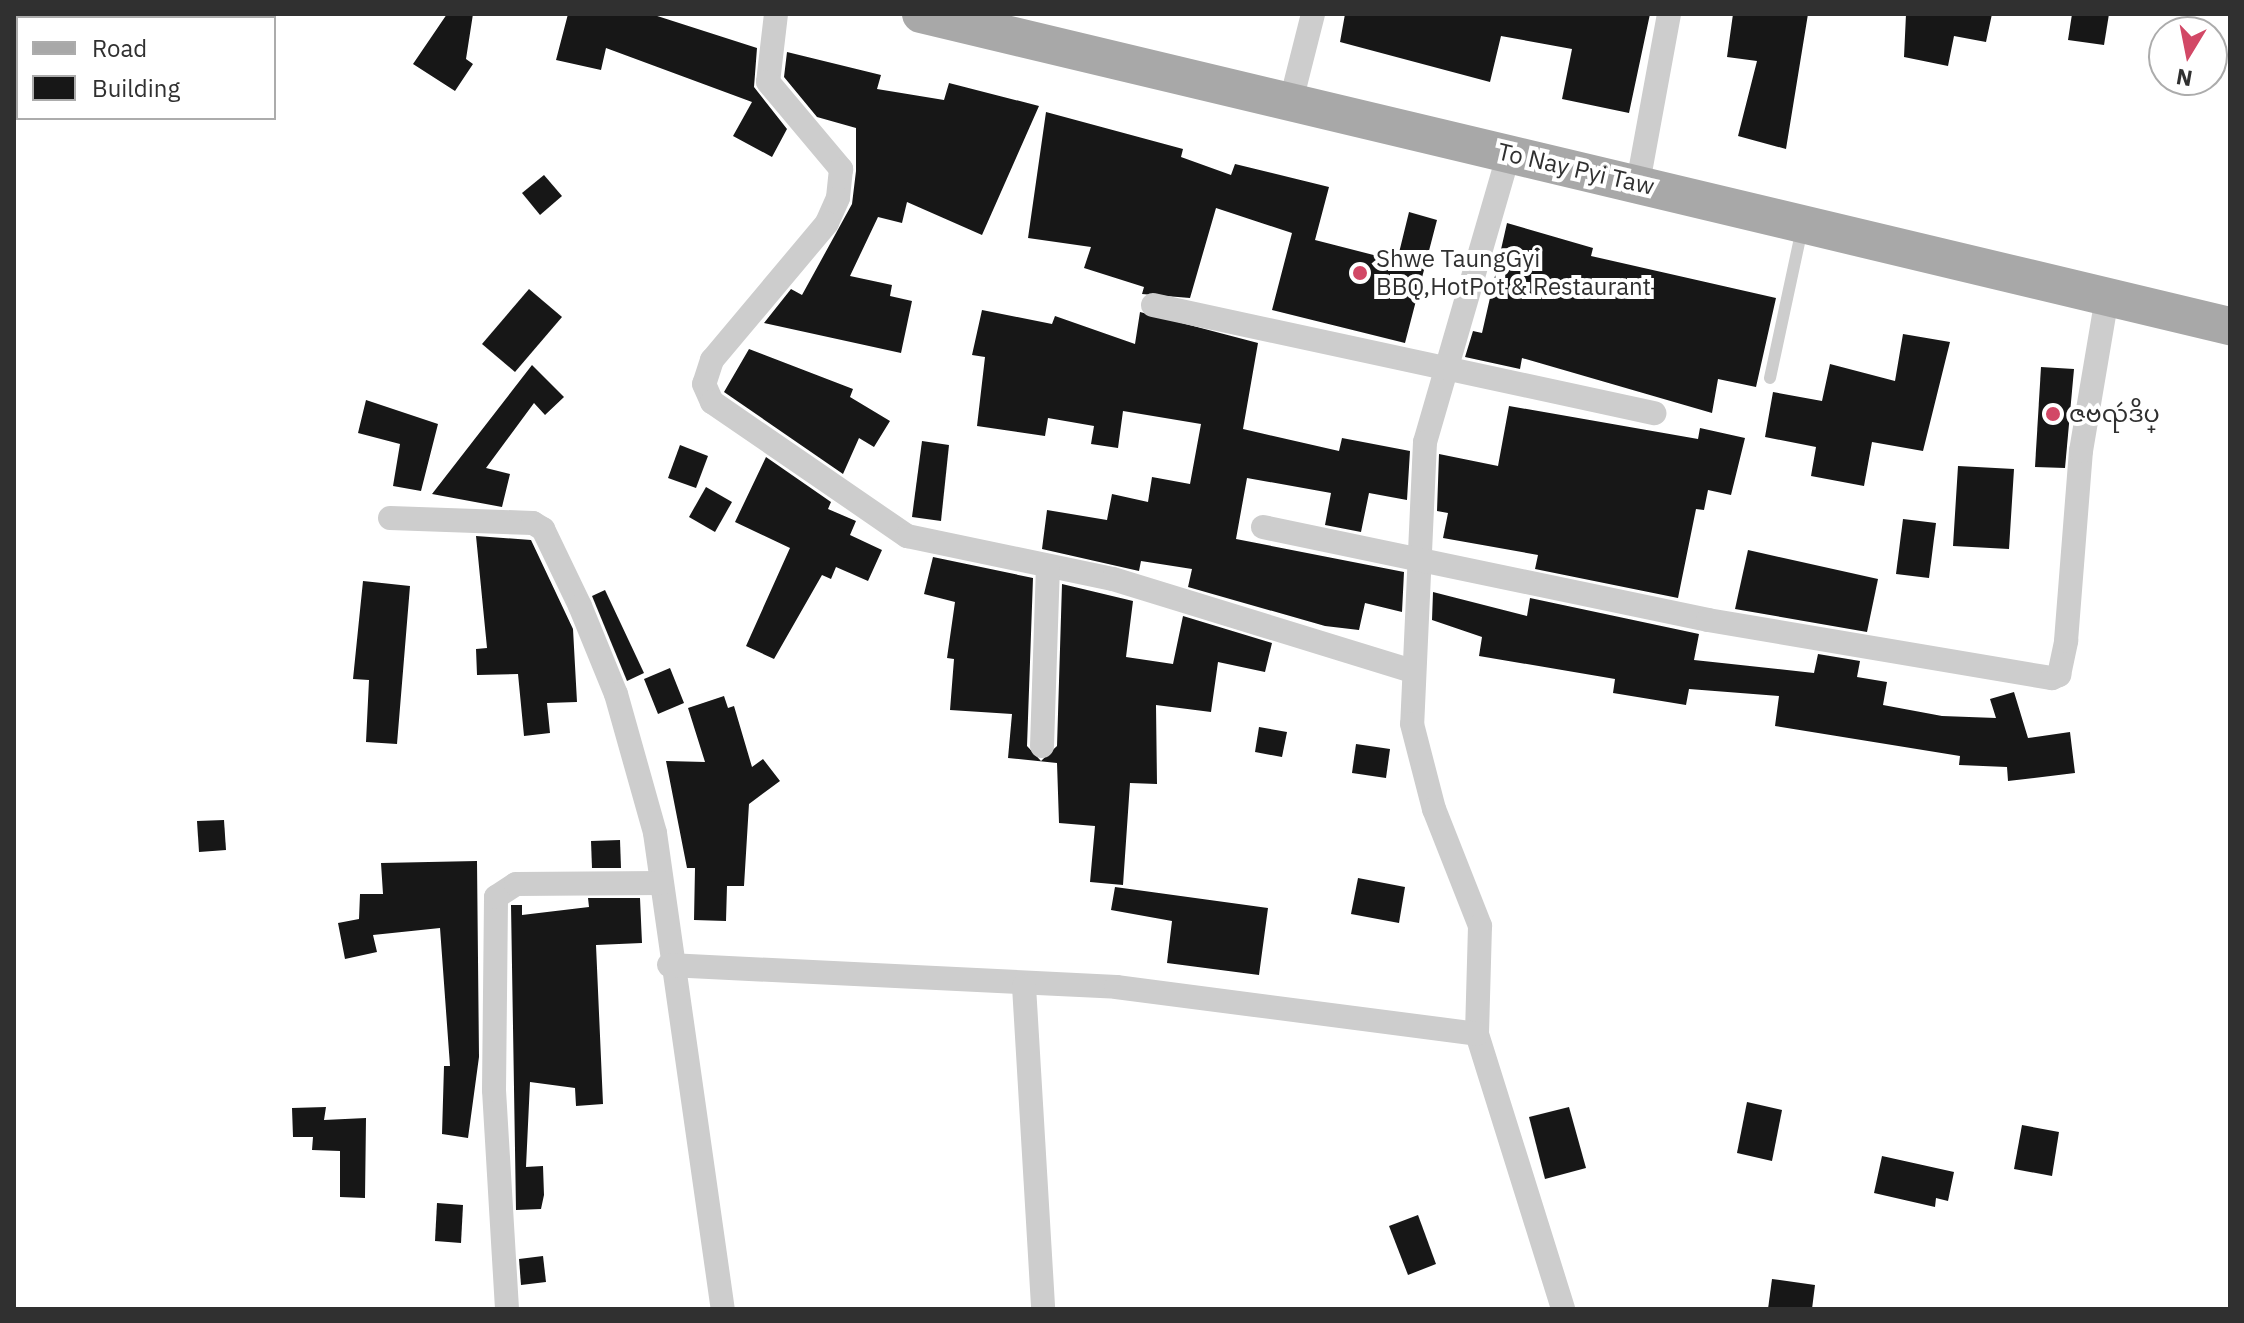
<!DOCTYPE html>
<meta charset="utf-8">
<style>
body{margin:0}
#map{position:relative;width:2244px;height:1323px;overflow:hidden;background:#fff;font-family:"IBM Plex Sans","Noto Sans Myanmar",sans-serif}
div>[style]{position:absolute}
.building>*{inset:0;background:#171717}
.lane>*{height:12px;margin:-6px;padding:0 6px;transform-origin:6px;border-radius:6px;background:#cdcdcd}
.street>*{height:24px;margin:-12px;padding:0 12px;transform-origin:12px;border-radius:12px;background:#cdcdcd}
.primary>*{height:38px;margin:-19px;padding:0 19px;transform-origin:19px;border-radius:19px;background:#a8a8a8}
.dots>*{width:22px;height:22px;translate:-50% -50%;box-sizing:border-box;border:4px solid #fff;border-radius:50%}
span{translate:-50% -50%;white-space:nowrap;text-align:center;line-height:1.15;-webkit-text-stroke:8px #fff;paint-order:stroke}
.street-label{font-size:24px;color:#303030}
.poi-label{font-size:24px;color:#303030}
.left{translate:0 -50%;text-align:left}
.frame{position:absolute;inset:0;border:16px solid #303030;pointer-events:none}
.legend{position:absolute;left:16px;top:16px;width:260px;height:104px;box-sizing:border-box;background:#fff;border:2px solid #acacac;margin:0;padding:10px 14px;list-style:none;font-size:24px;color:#303030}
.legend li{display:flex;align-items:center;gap:16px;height:40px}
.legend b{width:40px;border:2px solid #acacac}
.north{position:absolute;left:2148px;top:16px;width:80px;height:80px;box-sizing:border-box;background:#fff;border:2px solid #acacac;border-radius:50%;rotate:190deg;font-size:22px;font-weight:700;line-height:32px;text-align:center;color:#303030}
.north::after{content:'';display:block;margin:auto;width:28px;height:36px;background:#d24866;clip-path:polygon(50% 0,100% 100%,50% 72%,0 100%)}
</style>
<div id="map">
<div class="building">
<div style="clip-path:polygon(447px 14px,473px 14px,466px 59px,473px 64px,455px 91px,413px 64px)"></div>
<div style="clip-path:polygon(568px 14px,651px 14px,757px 48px,754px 87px,787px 129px,772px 157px,733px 136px,752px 102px,606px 48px,601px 70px,556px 60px)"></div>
<div style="clip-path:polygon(1345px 14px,1650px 14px,1629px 113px,1562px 99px,1572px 49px,1501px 36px,1490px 82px,1340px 42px)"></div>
<div style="clip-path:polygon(1733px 14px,1808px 14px,1786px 149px,1738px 136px,1757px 61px,1727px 57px)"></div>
<div style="clip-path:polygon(1906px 14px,1992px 14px,1986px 42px,1954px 36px,1948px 66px,1904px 57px)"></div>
<div style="clip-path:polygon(2072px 14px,2109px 14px,2104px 45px,2068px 40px)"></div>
<div style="clip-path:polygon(787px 52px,881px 75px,877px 89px,944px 100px,949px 83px,1039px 106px,982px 235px,907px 202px,902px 223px,878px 217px,850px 276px,892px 285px,890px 296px,912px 301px,901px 353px,764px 323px,791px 289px,802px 295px,852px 204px,856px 171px,856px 128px,817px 117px,784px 77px)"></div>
<div style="clip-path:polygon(1046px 112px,1183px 149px,1181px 157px,1231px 175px,1235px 164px,1329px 187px,1315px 240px,1397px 261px,1409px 212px,1437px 220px,1405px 343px,1272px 310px,1292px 233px,1216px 208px,1190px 298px,1142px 294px,1144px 287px,1084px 268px,1091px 247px,1028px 238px)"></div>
<div style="clip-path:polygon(544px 175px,562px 196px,540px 215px,522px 193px)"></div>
<div style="clip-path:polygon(1507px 223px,1593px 248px,1591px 256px,1776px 298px,1756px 387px,1718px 379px,1712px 413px,1522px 358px,1520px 369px,1465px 357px,1473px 331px,1482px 333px)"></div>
<div style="clip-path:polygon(529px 289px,562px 317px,515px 372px,482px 344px)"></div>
<div style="clip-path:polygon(982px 310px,1052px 324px,1055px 316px,1135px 344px,1140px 312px,1258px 343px,1243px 429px,1339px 451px,1342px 438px,1410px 451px,1407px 500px,1369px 493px,1361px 532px,1325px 525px,1331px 493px,1247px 478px,1236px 539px,1404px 572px,1402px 612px,1365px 603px,1359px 630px,1325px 626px,1188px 587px,1192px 569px,1141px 561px,1139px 571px,1042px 549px,1047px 510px,1107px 520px,1112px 494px,1148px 502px,1152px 477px,1190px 484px,1201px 424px,1123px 411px,1118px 448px,1091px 444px,1094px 426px,1048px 418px,1045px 436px,977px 426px,985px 357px,972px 355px)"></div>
<div style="clip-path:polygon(1903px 334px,1950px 342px,1923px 451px,1872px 442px,1864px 486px,1811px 476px,1816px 447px,1765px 437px,1773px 392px,1822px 401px,1830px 364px,1895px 381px)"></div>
<div style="clip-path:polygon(749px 349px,853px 389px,850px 397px,890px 421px,874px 447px,859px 438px,843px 474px,724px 392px)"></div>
<div style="clip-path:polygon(532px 365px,564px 397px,545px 415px,534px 403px,486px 468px,510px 474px,502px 507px,432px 494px)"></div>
<div style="clip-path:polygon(2041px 367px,2074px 369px,2065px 468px,2035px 467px)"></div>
<div style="clip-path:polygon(366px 400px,438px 424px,421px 491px,393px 486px,400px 444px,358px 433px)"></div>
<div style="clip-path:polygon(1509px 406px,1698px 439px,1700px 428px,1745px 438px,1731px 495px,1708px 490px,1704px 510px,1696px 509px,1678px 598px,1535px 569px,1538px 555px,1443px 538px,1448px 513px,1437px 511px,1439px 454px,1498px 466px)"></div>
<div style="clip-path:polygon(922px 441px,949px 445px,941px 521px,912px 517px)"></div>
<div style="clip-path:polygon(680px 445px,708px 456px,696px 488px,668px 478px)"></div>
<div style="clip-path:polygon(766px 457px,831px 502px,828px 509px,856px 521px,850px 535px,882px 550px,868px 581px,836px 567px,831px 579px,822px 575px,774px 659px,746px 646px,790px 548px,735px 522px)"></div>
<div style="clip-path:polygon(1958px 466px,2014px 469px,2009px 549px,1953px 546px)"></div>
<div style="clip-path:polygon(706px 487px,732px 502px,715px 532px,689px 517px)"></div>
<div style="clip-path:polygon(1903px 519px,1936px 523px,1929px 578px,1896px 574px)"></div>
<div style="clip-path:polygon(476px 536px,531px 540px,573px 629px,577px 702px,547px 703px,550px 733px,524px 736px,518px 674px,477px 675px,476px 649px,487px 648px)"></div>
<div style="clip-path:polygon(1748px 550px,1878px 579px,1867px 632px,1735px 609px)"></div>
<div style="clip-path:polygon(933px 557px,1033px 578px,1027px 746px,1041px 761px,1057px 746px,1062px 584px,1133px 601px,1126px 657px,1173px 664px,1183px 616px,1272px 643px,1265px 672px,1218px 662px,1211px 712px,1156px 705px,1157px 784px,1130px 783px,1123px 885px,1090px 882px,1095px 826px,1059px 823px,1057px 763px,1008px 758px,1012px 714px,950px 710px,954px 659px,947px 658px,955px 602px,924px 594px)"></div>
<div style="clip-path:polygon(363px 581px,410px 586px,397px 744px,366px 742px,369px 680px,353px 679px)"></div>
<div style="clip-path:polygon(605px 590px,644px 673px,627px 681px,592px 596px)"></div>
<div style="clip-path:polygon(1433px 592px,1527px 616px,1530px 598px,1699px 634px,1694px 660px,1814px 673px,1818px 654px,1860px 661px,1857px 677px,1887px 682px,1883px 705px,1942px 716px,1996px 718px,1990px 699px,2014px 692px,2028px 738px,2070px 732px,2075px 773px,2008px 781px,2007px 767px,1959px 765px,1960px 756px,1775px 726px,1779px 696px,1689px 689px,1686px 705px,1613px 693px,1615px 679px,1479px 656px,1482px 637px,1432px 620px)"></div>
<div style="clip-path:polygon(670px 668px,684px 703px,658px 714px,644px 679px)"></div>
<div style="clip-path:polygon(724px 696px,728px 708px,734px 706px,752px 767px,763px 759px,780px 781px,749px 804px,744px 886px,727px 886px,726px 921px,694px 920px,695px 868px,687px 868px,666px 761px,705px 762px,688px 708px)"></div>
<div style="clip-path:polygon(1259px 727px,1287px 732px,1282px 757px,1255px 752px)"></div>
<div style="clip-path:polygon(1356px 744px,1390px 749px,1386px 778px,1352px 773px)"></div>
<div style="clip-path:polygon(224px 820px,226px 850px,199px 852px,197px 821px)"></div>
<div style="clip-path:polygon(620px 840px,621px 868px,592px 868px,591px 841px)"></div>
<div style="clip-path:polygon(477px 861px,479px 1057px,468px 1138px,442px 1134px,444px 1066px,450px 1066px,440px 928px,373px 935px,377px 952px,345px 959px,338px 923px,359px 919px,360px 894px,383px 894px,381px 863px)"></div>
<div style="clip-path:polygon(1358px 878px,1405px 887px,1399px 923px,1351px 914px)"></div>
<div style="clip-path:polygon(1115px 887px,1268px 908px,1259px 975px,1167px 963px,1172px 921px,1111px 910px)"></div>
<div style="clip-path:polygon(588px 898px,640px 898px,642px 943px,596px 945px,603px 1104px,576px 1106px,575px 1088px,530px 1082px,526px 1167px,543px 1166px,544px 1195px,541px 1209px,516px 1210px,511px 905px,522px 905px,522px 915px,589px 907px)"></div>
<div style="clip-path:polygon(1747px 1102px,1782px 1110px,1772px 1161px,1737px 1153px)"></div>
<div style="clip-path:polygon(326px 1107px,324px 1120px,366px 1118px,365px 1198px,340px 1197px,340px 1151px,312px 1150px,313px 1137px,293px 1137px,292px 1108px)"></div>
<div style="clip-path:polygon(1569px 1107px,1586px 1168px,1545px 1179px,1529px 1117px)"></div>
<div style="clip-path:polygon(2022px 1125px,2059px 1132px,2052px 1176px,2014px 1169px)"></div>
<div style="clip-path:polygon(1882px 1156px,1954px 1172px,1948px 1201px,1936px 1198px,1935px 1207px,1874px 1193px)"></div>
<div style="clip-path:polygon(437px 1203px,463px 1205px,461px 1243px,435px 1241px)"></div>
<div style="clip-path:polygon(1418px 1215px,1436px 1264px,1408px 1275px,1389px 1226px)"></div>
<div style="clip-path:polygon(543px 1256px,546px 1282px,521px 1285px,519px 1259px)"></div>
<div style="clip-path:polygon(1772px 1279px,1815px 1285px,1812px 1309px,1768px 1309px)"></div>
</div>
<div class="lane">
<div style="left:1770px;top:378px;width:152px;rotate:-77.9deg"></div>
</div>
<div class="street">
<div style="left:776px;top:14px;width:68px;rotate:96.7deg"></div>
<div style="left:768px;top:82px;width:114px;rotate:50deg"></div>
<div style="left:841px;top:169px;width:29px;rotate:96deg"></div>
<div style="left:838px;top:198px;width:27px;rotate:114deg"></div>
<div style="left:827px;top:223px;width:179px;rotate:130deg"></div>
<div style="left:712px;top:360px;width:25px;rotate:108deg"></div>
<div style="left:704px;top:384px;width:20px;rotate:66deg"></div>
<div style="left:712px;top:402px;width:237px;rotate:34.5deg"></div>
<div style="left:907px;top:536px;width:210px;rotate:11.8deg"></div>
<div style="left:1113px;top:579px;width:313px;rotate:17.1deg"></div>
<div style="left:1291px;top:101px;width:90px;rotate:-75.8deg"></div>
<div style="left:1509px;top:153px;width:301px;rotate:106.2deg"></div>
<div style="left:1425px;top:442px;width:282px;rotate:92.6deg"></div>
<div style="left:1412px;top:724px;width:88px;rotate:75.5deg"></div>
<div style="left:1434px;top:809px;width:126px;rotate:68.5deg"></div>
<div style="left:1480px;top:926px;width:108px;rotate:91.6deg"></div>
<div style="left:1477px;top:1034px;width:288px;rotate:72.6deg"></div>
<div style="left:1638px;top:183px;width:172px;rotate:-79.6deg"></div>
<div style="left:1153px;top:305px;width:513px;rotate:12.17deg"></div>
<div style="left:390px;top:518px;width:143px;rotate:2deg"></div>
<div style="left:533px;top:523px;width:12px;rotate:31deg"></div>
<div style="left:543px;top:529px;width:85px;rotate:64.3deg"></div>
<div style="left:580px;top:606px;width:95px;rotate:67.8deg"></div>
<div style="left:616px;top:694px;width:144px;rotate:74.3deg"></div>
<div style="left:655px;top:833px;width:481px;rotate:81.9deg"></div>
<div style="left:1263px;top:527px;width:455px;rotate:11.8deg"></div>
<div style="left:1708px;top:620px;width:349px;rotate:9.6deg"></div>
<div style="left:2052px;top:678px;width:8px;rotate:-23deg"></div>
<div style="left:2059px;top:675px;width:35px;rotate:-78deg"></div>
<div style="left:2066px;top:641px;width:191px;rotate:-85.5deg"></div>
<div style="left:2081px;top:451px;width:156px;rotate:-80.4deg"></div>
<div style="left:1042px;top:746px;width:177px;rotate:-88.1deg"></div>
<div style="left:669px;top:965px;width:448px;rotate:2.8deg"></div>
<div style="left:1116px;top:987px;width:364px;rotate:7.4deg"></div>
<div style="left:1024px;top:986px;width:324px;rotate:86.6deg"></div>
<div style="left:507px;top:1309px;width:219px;rotate:-93.4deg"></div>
<div style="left:494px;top:1090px;width:193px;rotate:-89.4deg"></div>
<div style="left:496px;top:897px;width:24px;rotate:-33deg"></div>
<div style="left:516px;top:884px;width:145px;rotate:-0.4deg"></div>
</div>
<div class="primary">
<div style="left:921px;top:14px;width:1346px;rotate:13.41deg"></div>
</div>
<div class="dots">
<div style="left:1360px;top:273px;background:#d24866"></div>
<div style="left:2053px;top:414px;background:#d24866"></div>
</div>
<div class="street-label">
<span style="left:1576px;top:169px;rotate:13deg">To Nay Pyi Taw</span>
</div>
<div class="poi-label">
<span class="left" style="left:1376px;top:273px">Shwe TaungGyi<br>BBQ,HotPot &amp; Restaurant</span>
<span class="left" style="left:2069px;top:414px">ဇဗၺဴဒိပ္</span>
</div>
<div class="frame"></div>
<ul class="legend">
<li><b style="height:10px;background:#a8a8a8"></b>Road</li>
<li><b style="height:22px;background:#171717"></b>Building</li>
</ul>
<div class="north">N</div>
</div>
